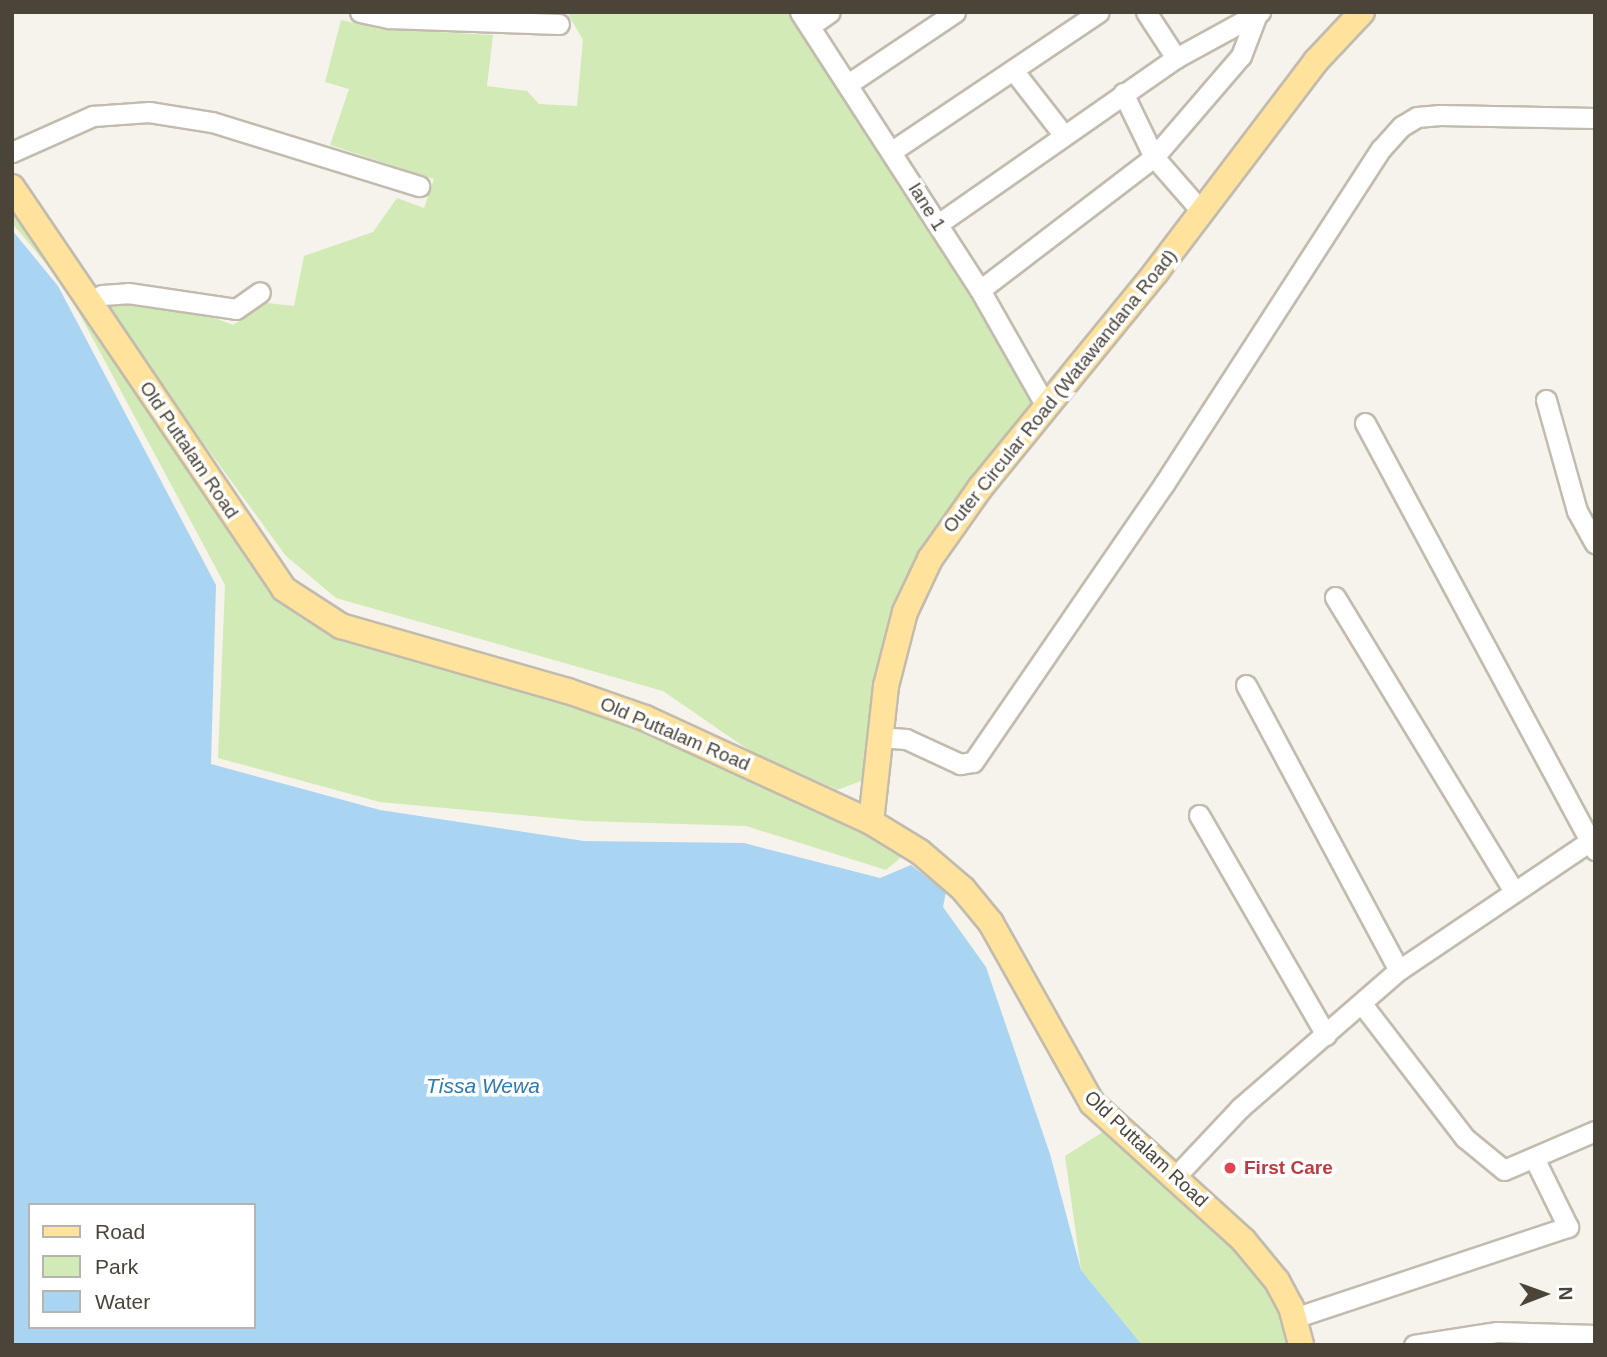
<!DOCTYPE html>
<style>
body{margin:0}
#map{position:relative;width:1607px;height:1357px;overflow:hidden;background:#f6f3ec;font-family:Helvetica,sans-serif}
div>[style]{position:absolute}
.green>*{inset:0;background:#d2eab5}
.water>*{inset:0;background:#a9d4f2}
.roads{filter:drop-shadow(2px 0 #c2bbae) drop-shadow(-2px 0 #c2bbae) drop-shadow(0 2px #c2bbae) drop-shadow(0 -2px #c2bbae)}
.minor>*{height:19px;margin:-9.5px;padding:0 9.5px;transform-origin:9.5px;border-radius:9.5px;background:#fff}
.major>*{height:24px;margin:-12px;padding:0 12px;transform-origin:12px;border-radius:12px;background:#ffe39c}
.dots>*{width:19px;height:19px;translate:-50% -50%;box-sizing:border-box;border:4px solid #fff;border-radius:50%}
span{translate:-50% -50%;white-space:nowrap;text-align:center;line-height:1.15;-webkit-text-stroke:7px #fff;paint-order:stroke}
.street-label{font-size:19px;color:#4b4439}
.health-label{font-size:19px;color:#be3a42;font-weight:700}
.left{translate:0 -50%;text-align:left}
.water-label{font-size:21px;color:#2e7ab2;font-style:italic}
.frame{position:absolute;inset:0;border:14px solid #4b4439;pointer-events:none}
.legend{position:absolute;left:28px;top:1203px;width:228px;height:126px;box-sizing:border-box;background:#fff;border:2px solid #b7b4b0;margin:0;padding:9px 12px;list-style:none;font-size:21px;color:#4b4439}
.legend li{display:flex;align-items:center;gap:14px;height:35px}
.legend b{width:35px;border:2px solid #b7b4b0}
.north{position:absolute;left:1509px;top:1259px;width:70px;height:70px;-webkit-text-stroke:5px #fff;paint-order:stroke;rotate:89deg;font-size:19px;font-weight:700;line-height:28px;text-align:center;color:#4b4439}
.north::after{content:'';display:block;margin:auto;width:24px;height:32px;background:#4b4439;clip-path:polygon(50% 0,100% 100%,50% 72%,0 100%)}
</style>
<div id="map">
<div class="green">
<div style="clip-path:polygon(567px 12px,788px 12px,1037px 398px,946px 513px,913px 565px,888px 626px,861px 781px,837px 790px,750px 751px,663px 691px,336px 598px,286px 556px,101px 303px,119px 297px,188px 308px,233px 325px,267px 303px,294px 306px,304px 256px,373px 232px,397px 198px,424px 208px,434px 179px,330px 145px,349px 89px,325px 82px,341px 20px,381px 29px,493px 35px,487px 86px,527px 91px,539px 104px,577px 106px,583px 40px)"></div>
<div style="clip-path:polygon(12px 197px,247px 557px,279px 597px,315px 625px,374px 646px,583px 702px,864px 830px,905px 854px,886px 870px,746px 826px,585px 821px,380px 802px,218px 758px,225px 585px,64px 285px,12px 223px)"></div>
<div style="clip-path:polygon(1109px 1128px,1272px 1283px,1295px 1345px,1142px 1345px,1081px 1270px,1065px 1156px)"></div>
</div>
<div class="water">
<div style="clip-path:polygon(evenodd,12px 230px,58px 286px,216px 585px,211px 764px,380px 810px,584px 841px,744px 843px,880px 878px,911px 865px,946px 892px,943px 907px,986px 967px,1050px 1154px,1081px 1270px,1142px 1345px,12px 1345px,12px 230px,30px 1205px,254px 1205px,254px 1327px,30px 1327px,30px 1205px)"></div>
</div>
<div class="roads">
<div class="minor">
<div style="left:360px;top:12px;width:30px;rotate:12deg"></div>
<div style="left:389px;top:18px;width:170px;rotate:2deg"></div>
<div style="left:800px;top:12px;width:331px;rotate:57.1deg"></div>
<div style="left:980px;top:290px;width:133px;rotate:60.4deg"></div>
<div style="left:1146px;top:12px;width:55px;rotate:56.9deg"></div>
<div style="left:810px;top:26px;width:24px;rotate:-35deg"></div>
<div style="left:1013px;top:70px;width:80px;rotate:52.1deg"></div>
<div style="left:848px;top:84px;width:129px;rotate:-33.9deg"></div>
<div style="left:1123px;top:93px;width:71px;rotate:64.2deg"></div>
<div style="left:1154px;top:157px;width:74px;rotate:48.8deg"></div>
<div style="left:892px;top:151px;width:249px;rotate:-33.9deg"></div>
<div style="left:12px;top:152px;width:89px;rotate:-24deg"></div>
<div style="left:93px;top:116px;width:56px;rotate:-4.1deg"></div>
<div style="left:149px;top:112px;width:64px;rotate:9deg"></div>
<div style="left:212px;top:122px;width:217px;rotate:17.2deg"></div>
<div style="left:938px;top:224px;width:290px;rotate:-34.9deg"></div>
<div style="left:1176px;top:58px;width:96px;rotate:-28.7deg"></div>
<div style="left:980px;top:290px;width:219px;rotate:-37.4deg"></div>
<div style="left:1154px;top:157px;width:133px;rotate:-49.3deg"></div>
<div style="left:1241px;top:56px;width:45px;rotate:-69.1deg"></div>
<div style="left:90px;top:303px;width:14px;rotate:-34deg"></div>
<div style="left:102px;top:295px;width:26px;rotate:-4deg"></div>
<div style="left:128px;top:293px;width:109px;rotate:8.4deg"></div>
<div style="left:236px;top:309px;width:29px;rotate:-35deg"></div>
<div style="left:1546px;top:400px;width:115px;rotate:74.4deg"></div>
<div style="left:1577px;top:511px;width:37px;rotate:61deg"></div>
<div style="left:1365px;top:423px;width:485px;rotate:61.7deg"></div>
<div style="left:1335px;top:597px;width:343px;rotate:58.7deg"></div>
<div style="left:1246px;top:685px;width:323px;rotate:61.8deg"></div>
<div style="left:878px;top:737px;width:28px;rotate:4deg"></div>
<div style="left:906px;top:739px;width:60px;rotate:24.8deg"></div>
<div style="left:960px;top:764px;width:13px;rotate:-9deg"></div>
<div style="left:973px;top:762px;width:337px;rotate:-55.5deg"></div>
<div style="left:1164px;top:484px;width:399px;rotate:-57.1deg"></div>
<div style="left:1381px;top:149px;width:31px;rotate:-48deg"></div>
<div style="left:1402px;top:126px;width:17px;rotate:-31deg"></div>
<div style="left:1417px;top:117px;width:23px;rotate:-5deg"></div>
<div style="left:1440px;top:115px;width:155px;rotate:1.1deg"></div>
<div style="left:1199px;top:815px;width:254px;rotate:60deg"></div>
<div style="left:1362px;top:1004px;width:169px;rotate:52.5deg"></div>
<div style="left:1465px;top:1138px;width:50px;rotate:39.4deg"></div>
<div style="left:1504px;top:1170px;width:99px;rotate:-23.2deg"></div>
<div style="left:1175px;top:1177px;width:95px;rotate:-46.7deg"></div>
<div style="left:1240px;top:1108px;width:211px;rotate:-41deg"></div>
<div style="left:1399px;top:970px;width:236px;rotate:-34deg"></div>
<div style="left:1294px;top:1318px;width:289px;rotate:-18.4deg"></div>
<div style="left:1568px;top:1227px;width:75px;rotate:-116.2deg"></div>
<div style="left:1414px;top:1345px;width:84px;rotate:-8.9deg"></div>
<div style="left:1497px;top:1332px;width:98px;rotate:1.8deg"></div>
</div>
<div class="major">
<div style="left:12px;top:187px;width:485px;rotate:55.9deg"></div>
<div style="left:284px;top:589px;width:68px;rotate:33deg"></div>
<div style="left:341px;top:626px;width:236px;rotate:16deg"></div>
<div style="left:568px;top:691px;width:82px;rotate:19.3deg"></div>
<div style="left:645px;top:718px;width:249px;rotate:24.7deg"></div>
<div style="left:871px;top:822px;width:57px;rotate:31.5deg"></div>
<div style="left:920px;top:852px;width:57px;rotate:40.7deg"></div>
<div style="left:963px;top:889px;width:44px;rotate:50.5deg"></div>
<div style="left:991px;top:923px;width:206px;rotate:60.7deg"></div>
<div style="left:1092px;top:1103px;width:205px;rotate:42.2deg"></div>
<div style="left:1244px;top:1241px;width:52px;rotate:50.5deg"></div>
<div style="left:1277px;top:1281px;width:30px;rotate:62deg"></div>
<div style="left:1291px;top:1307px;width:39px;rotate:75deg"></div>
<div style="left:871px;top:822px;width:137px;rotate:-83.7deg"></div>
<div style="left:886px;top:686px;width:76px;rotate:-75.6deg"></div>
<div style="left:905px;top:612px;width:59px;rotate:-64.7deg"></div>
<div style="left:930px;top:559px;width:87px;rotate:-54.8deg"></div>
<div style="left:980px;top:488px;width:279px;rotate:-50.8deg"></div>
<div style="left:1156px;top:272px;width:265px;rotate:-52.8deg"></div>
<div style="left:1316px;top:61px;width:67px;rotate:-46.8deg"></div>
</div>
</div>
<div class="dots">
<div style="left:1230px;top:1168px;background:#e0444e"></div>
</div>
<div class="street-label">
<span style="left:927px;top:207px;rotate:58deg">lane 1</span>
<span style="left:1060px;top:391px;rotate:-51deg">Outer Circular Road (Watawandana Road)</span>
<span style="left:189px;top:450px;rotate:56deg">Old Puttalam Road</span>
<span style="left:675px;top:734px;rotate:23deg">Old Puttalam Road</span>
<span style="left:1146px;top:1149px;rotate:43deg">Old Puttalam Road</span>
</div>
<div class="health-label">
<span class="left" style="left:1244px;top:1168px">First Care</span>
</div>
<div class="water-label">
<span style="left:483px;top:1086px">Tissa Wewa</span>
</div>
<div class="frame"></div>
<ul class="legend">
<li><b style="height:9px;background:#ffe39c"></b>Road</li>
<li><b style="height:19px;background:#d2eab5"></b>Park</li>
<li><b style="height:19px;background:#a9d4f2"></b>Water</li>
</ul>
<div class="north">N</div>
</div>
